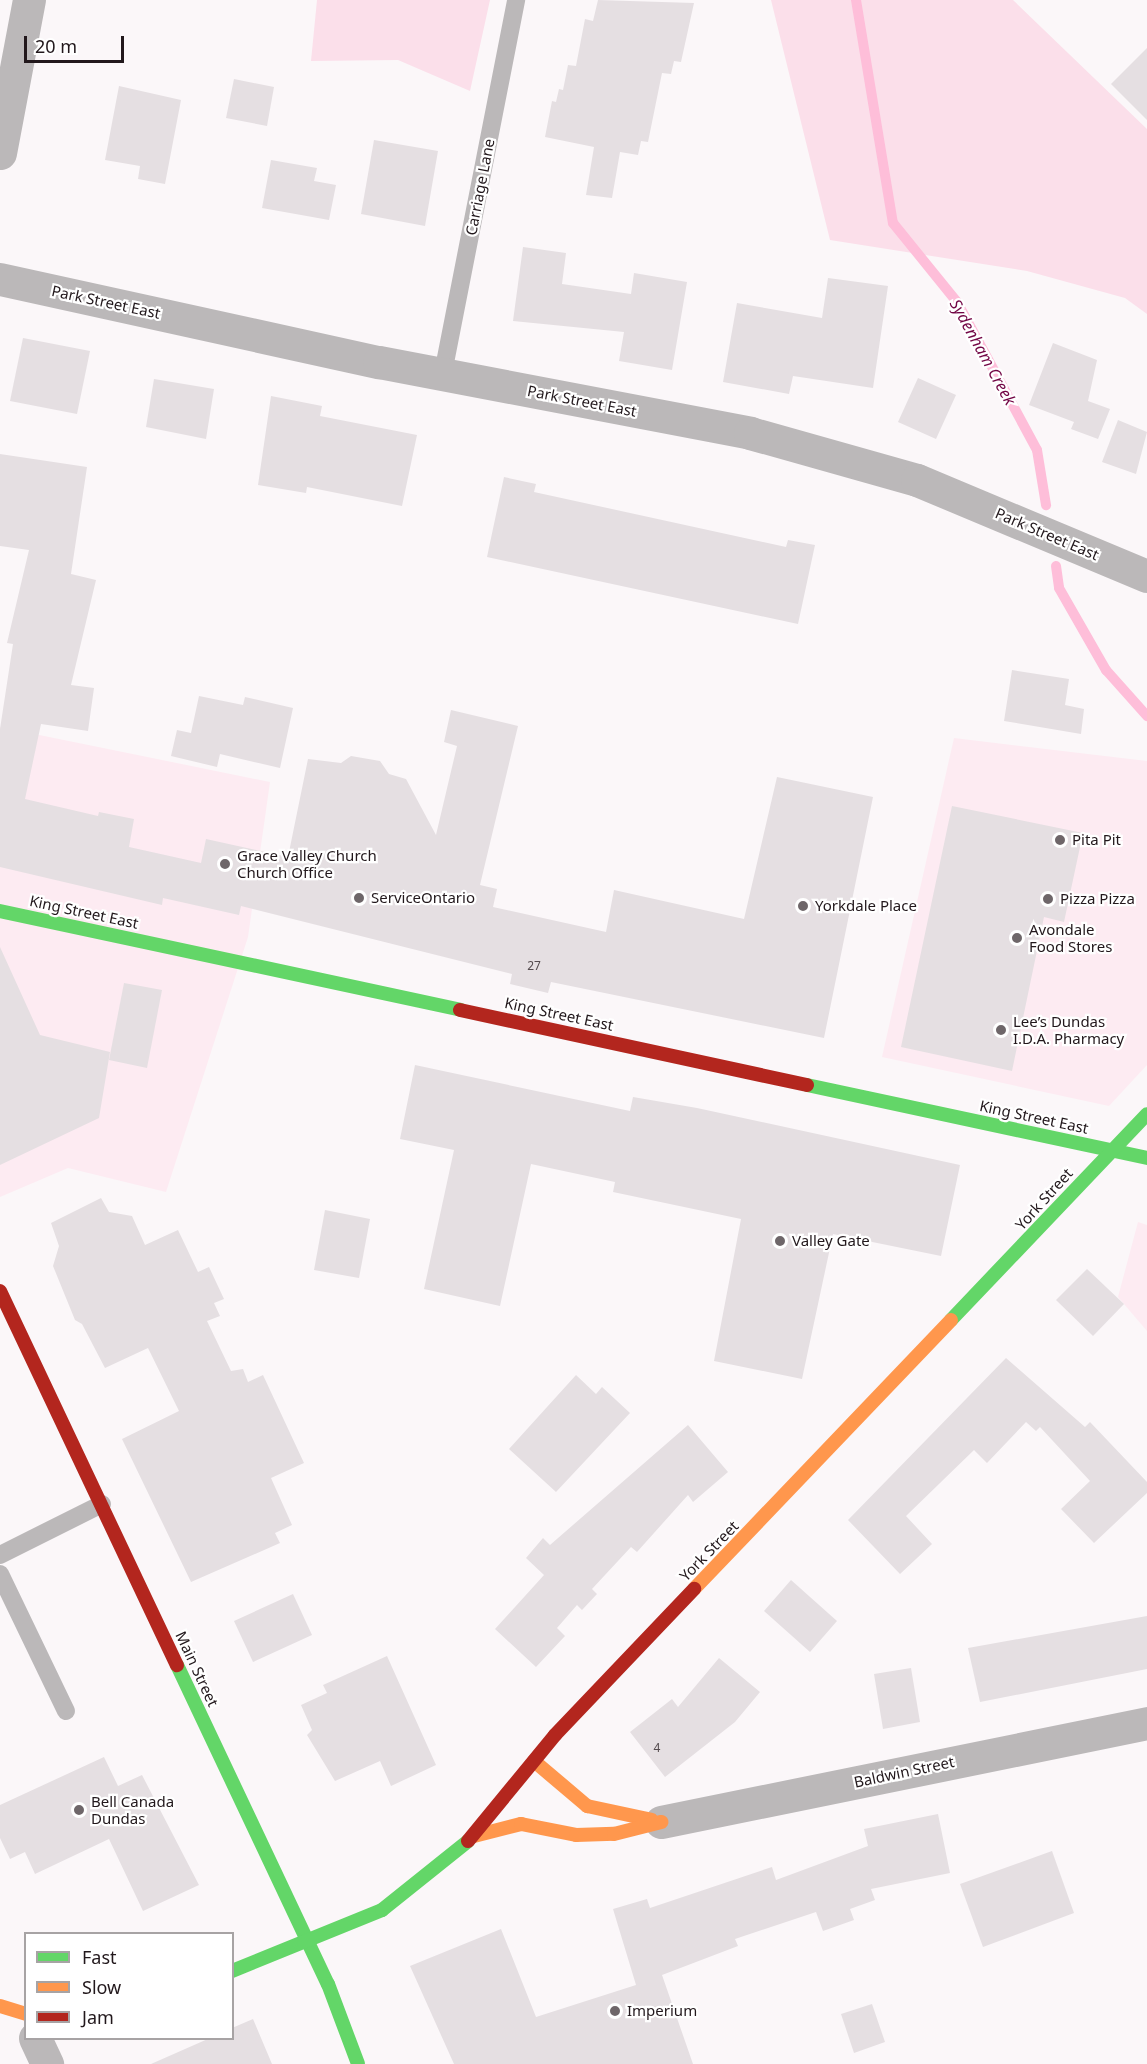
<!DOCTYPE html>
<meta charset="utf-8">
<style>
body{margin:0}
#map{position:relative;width:1147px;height:2064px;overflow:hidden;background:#fbf7f9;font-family:"Noto Sans",sans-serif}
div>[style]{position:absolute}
.built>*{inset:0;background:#fdebf2}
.green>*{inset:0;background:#fbdfea}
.stream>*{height:10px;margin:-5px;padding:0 5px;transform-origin:5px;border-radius:5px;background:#febed9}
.building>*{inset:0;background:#e5dfe2}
.lane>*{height:18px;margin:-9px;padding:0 9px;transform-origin:9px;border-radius:9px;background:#bbb8b9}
.street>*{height:33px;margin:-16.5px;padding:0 16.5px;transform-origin:16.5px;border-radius:16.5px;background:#bbb8b9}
.fast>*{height:14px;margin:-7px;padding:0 7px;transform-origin:7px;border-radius:7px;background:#63d668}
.slow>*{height:14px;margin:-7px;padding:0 7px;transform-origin:7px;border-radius:7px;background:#ff974d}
.jam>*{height:14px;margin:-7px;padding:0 7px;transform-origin:7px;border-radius:7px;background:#b3261e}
.dots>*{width:16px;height:16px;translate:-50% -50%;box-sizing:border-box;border:3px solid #fff;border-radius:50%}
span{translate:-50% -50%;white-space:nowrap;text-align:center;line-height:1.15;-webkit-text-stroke:4.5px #fff;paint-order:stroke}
.number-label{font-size:12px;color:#544b4e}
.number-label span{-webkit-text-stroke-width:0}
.street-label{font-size:15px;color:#22181c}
.poi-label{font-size:15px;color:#22181c}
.left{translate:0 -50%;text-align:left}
.water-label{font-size:16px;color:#720645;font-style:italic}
.legend{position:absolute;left:24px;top:1932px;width:210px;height:108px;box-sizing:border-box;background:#fff;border:2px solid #a7a3a4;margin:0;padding:8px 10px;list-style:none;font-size:18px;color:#22181c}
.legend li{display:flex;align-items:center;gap:12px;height:30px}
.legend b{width:30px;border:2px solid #a7a3a4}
.scale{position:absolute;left:24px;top:36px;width:100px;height:27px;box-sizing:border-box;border:3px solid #22181c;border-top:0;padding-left:8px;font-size:18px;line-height:21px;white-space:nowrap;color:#22181c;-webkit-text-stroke:4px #fff;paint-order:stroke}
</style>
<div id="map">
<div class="built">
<div style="clip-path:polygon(0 727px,270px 782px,248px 937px,166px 1192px,68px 1168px,0 1197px)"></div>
<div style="clip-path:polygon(954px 738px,1147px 761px,1147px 1065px,1109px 1106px,882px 1057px)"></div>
<div style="clip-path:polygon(1138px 1222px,1147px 1225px,1147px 1331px,1118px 1297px)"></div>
</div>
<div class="green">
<div style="clip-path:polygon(317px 0,490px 0,470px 91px,398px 60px,311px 61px)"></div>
<div style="clip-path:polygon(771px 0,1013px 0,1147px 129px,1147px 314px,1125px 298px,1027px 271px,830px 240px)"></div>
</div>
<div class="stream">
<div style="left:856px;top:0;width:226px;rotate:80.6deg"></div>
<div style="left:893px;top:223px;width:102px;rotate:51deg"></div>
<div style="left:957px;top:302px;width:168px;rotate:61.6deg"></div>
<div style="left:1037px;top:450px;width:56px;rotate:80.7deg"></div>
<div style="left:1056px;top:566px;width:22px;rotate:82deg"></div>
<div style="left:1059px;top:588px;width:95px;rotate:60.2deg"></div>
<div style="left:1106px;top:670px;width:62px;rotate:48.3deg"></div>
</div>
<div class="building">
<div style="clip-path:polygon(598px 0,694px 3px,681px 62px,674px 61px,671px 74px,662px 73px,648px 142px,641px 141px,638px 155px,620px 152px,612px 198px,586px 195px,594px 147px,545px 137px,552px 101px,556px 102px,559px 89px,563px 90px,568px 65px,576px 66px,585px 19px,593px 21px)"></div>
<div style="clip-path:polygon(1147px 48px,1147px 120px,1111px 84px)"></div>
<div style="clip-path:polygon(234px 79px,274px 87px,267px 126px,226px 118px)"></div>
<div style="clip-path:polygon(119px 86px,181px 100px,165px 184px,138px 179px,140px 166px,105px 160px)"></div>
<div style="clip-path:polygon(374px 140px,438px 151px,425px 226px,361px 214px)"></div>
<div style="clip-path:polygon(271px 160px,317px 168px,314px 181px,336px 185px,329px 220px,262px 208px)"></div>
<div style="clip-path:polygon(523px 247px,566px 253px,562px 284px,631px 294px,634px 273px,687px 282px,672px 370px,619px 361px,624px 332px,513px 321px)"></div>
<div style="clip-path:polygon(828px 278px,888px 286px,873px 388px,793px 376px,789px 394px,723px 382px,737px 303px,822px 318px)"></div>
<div style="clip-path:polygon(23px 338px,90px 351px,77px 414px,10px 401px)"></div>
<div style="clip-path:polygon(1053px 343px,1097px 360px,1088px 401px,1110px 409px,1098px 439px,1071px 429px,1074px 422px,1029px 405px)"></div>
<div style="clip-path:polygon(918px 378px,956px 395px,936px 439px,898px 422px)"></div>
<div style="clip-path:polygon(154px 379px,214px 389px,206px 439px,146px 427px)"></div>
<div style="clip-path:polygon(271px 396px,322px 406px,320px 416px,417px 435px,402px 506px,307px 487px,306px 493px,258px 485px)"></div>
<div style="clip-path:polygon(1118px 420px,1147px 432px,1136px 474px,1102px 462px)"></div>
<div style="clip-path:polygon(0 454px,87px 467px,71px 574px,96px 580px,71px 685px,94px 688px,88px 731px,41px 724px,25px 799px,98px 816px,99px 812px,134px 819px,129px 847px,201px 863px,206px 839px,288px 857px,308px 759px,341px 763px,351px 756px,380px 761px,389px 774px,406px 779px,436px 835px,457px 746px,444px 742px,451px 710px,518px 726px,480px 885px,497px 889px,493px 907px,606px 932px,614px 890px,744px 919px,777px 777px,873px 797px,824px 1038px,551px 982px,548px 993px,510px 984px,512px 974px,241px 906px,239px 915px,163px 898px,162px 905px,0 867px,0 729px,13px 644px,7px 643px,29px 550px,0 546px)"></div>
<div style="clip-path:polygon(504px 477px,536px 484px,534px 492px,786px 547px,788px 540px,815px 545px,798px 624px,487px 557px)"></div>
<div style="clip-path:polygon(1012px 670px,1069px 679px,1065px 705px,1084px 709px,1081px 734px,1004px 721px)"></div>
<div style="clip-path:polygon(199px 696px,243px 705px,245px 697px,293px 708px,280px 768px,220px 754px,217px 767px,171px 756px,177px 730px,191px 733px)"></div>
<div style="clip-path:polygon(952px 806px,1083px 833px,1064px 922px,1044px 917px,1012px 1071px,901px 1047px)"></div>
<div style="clip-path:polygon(0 947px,40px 1035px,110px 1052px,99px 1118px,0 1165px)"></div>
<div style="clip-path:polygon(124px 983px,162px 990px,147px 1068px,109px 1060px)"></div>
<div style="clip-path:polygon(415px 1065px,630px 1111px,633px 1097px,697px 1108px,960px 1165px,941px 1256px,833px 1234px,802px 1379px,714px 1361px,741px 1219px,613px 1192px,615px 1182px,531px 1164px,500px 1306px,424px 1289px,454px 1150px,400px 1139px)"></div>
<div style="clip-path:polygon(101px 1198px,109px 1212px,132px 1216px,145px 1245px,178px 1230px,198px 1272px,209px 1267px,224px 1299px,214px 1303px,220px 1316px,207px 1321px,231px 1371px,243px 1369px,248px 1382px,263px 1375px,304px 1463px,271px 1478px,292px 1525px,275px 1533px,280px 1543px,191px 1582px,122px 1439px,179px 1411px,148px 1348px,105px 1368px,82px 1324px,75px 1320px,53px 1266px,59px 1246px,51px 1223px)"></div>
<div style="clip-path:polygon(325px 1210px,370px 1219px,359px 1278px,314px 1270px)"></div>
<div style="clip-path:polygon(1087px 1269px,1124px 1304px,1093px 1336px,1056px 1300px)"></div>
<div style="clip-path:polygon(1006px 1358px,1085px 1427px,1090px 1422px,1147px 1482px,1147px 1493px,1094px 1543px,1061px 1509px,1090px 1481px,1040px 1427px,1036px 1431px,1026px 1422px,987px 1463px,974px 1450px,906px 1516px,932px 1544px,900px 1574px,848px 1520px)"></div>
<div style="clip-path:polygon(576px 1375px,596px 1394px,602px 1387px,630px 1413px,556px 1492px,509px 1449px)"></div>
<div style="clip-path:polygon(688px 1425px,728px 1472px,693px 1502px,688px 1495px,637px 1552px,631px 1547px,592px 1589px,597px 1594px,582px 1610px,577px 1605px,557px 1628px,565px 1636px,536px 1667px,495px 1629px,544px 1575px,526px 1558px,543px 1538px,550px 1545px)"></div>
<div style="clip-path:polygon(791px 1580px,837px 1621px,810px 1652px,764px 1611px)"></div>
<div style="clip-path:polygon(293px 1594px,312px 1635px,253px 1662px,234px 1621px)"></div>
<div style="clip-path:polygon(1147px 1616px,1147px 1669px,980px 1702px,968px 1648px)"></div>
<div style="clip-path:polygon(387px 1656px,436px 1765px,391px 1786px,380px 1761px,335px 1781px,307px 1735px,312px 1730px,301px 1705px,327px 1693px,323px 1685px)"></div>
<div style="clip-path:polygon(719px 1658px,760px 1692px,735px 1722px,665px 1777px,630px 1732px,672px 1699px,678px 1707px)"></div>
<div style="clip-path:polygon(911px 1668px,920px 1722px,883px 1729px,874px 1674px)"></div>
<div style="clip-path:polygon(104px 1757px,118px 1786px,142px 1775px,199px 1885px,143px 1911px,109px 1839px,35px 1874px,25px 1852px,10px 1859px,0 1838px,0 1805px)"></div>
<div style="clip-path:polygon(938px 1814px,950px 1873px,871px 1889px,875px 1900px,850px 1909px,854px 1920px,823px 1931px,816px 1912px,735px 1939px,738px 1946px,662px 1975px,693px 2064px,454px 2064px,410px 1966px,501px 1929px,536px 2017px,636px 1985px,613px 1909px,647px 1899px,650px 1908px,772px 1867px,776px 1880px,868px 1846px,864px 1829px)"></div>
<div style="clip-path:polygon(1052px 1851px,1074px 1913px,983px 1947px,960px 1884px)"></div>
<div style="clip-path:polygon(872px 2004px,885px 2042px,854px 2053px,841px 2014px)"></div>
<div style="clip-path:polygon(253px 2019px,272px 2064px,151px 2064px,210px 2038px,232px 2038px,232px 2028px)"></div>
</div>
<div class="lane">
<div style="left:443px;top:373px;width:380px;rotate:-78.9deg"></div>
<div style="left:0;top:1555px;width:114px;rotate:-26.6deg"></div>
<div style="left:0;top:1574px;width:152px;rotate:64.3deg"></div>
</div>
<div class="street">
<div style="left:0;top:153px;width:156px;rotate:-79.3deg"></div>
<div style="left:0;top:279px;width:388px;rotate:12.4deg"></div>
<div style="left:379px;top:362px;width:378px;rotate:10.8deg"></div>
<div style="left:750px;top:433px;width:173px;rotate:15.7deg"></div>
<div style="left:917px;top:480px;width:249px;rotate:22.7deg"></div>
<div style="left:661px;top:1822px;width:496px;rotate:-11.5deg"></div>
<div style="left:35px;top:2038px;width:29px;rotate:65deg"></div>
</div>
<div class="fast">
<div style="left:0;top:911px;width:471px;rotate:12.1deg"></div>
<div style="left:807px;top:1085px;width:348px;rotate:12.1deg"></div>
<div style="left:951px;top:1320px;width:284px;rotate:-46.4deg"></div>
<div style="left:177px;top:1665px;width:353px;rotate:64.7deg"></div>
<div style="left:328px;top:1984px;width:85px;rotate:69.4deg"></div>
<div style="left:232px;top:1971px;width:162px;rotate:-22.1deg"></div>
<div style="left:382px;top:1910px;width:110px;rotate:-38.7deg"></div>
</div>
<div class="slow">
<div style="left:694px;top:1589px;width:372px;rotate:-46.3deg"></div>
<div style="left:534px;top:1761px;width:70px;rotate:40.3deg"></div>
<div style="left:587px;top:1806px;width:66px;rotate:12.2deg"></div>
<div style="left:474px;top:1836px;width:49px;rotate:-14.3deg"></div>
<div style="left:521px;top:1824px;width:56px;rotate:11.3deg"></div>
<div style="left:576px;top:1835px;width:38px;rotate:-2deg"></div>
<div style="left:614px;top:1834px;width:49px;rotate:-14.3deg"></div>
<div style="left:0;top:2006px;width:27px;rotate:17deg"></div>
</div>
<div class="jam">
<div style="left:460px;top:1010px;width:355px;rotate:12.2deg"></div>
<div style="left:0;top:1291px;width:414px;rotate:64.7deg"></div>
<div style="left:468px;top:1841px;width:137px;rotate:-50.6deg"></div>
<div style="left:555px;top:1735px;width:202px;rotate:-46.4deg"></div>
</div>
<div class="dots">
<div style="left:1060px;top:840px;background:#6e6669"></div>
<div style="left:225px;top:864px;background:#6e6669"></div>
<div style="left:359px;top:898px;background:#6e6669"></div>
<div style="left:1048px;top:899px;background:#6e6669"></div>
<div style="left:803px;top:906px;background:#6e6669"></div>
<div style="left:1017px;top:938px;background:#6e6669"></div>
<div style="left:1001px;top:1030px;background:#6e6669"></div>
<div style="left:780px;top:1241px;background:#6e6669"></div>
<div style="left:79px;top:1810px;background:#6e6669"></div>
<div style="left:615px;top:2011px;background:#6e6669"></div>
</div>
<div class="number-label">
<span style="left:534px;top:966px">27</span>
<span style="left:657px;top:1748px">4</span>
</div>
<div class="street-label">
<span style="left:480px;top:187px;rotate:-79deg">Carriage Lane</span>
<span style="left:106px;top:302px;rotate:12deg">Park Street East</span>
<span style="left:582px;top:401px;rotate:11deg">Park Street East</span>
<span style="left:1047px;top:534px;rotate:23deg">Park Street East</span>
<span style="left:84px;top:912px;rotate:12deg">King Street East</span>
<span style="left:559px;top:1014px;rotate:12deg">King Street East</span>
<span style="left:1034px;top:1117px;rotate:12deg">King Street East</span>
<span style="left:1044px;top:1199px;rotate:-48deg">York Street</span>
<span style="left:709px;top:1551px;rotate:-46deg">York Street</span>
<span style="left:197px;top:1669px;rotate:65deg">Main Street</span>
<span style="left:904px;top:1772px;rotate:-12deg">Baldwin Street</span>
</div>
<div class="poi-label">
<span class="left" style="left:1072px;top:840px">Pita Pit</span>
<span class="left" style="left:237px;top:864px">Grace Valley Church<br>Church Office</span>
<span class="left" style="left:371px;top:898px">ServiceOntario</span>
<span class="left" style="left:1060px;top:899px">Pizza Pizza</span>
<span class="left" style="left:815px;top:906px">Yorkdale Place</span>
<span class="left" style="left:1029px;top:938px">Avondale<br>Food Stores</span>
<span class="left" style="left:1013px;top:1030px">Lee’s Dundas<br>I.D.A. Pharmacy</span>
<span class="left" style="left:792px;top:1241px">Valley Gate</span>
<span class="left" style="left:91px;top:1810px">Bell Canada<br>Dundas</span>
<span class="left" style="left:627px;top:2011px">Imperium</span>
</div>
<div class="water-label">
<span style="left:983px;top:352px;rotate:61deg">Sydenham Creek</span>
</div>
<ul class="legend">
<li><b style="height:8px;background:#63d668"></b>Fast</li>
<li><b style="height:8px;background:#ff974d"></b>Slow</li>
<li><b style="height:8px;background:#b3261e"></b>Jam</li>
</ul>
<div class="scale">20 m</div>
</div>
